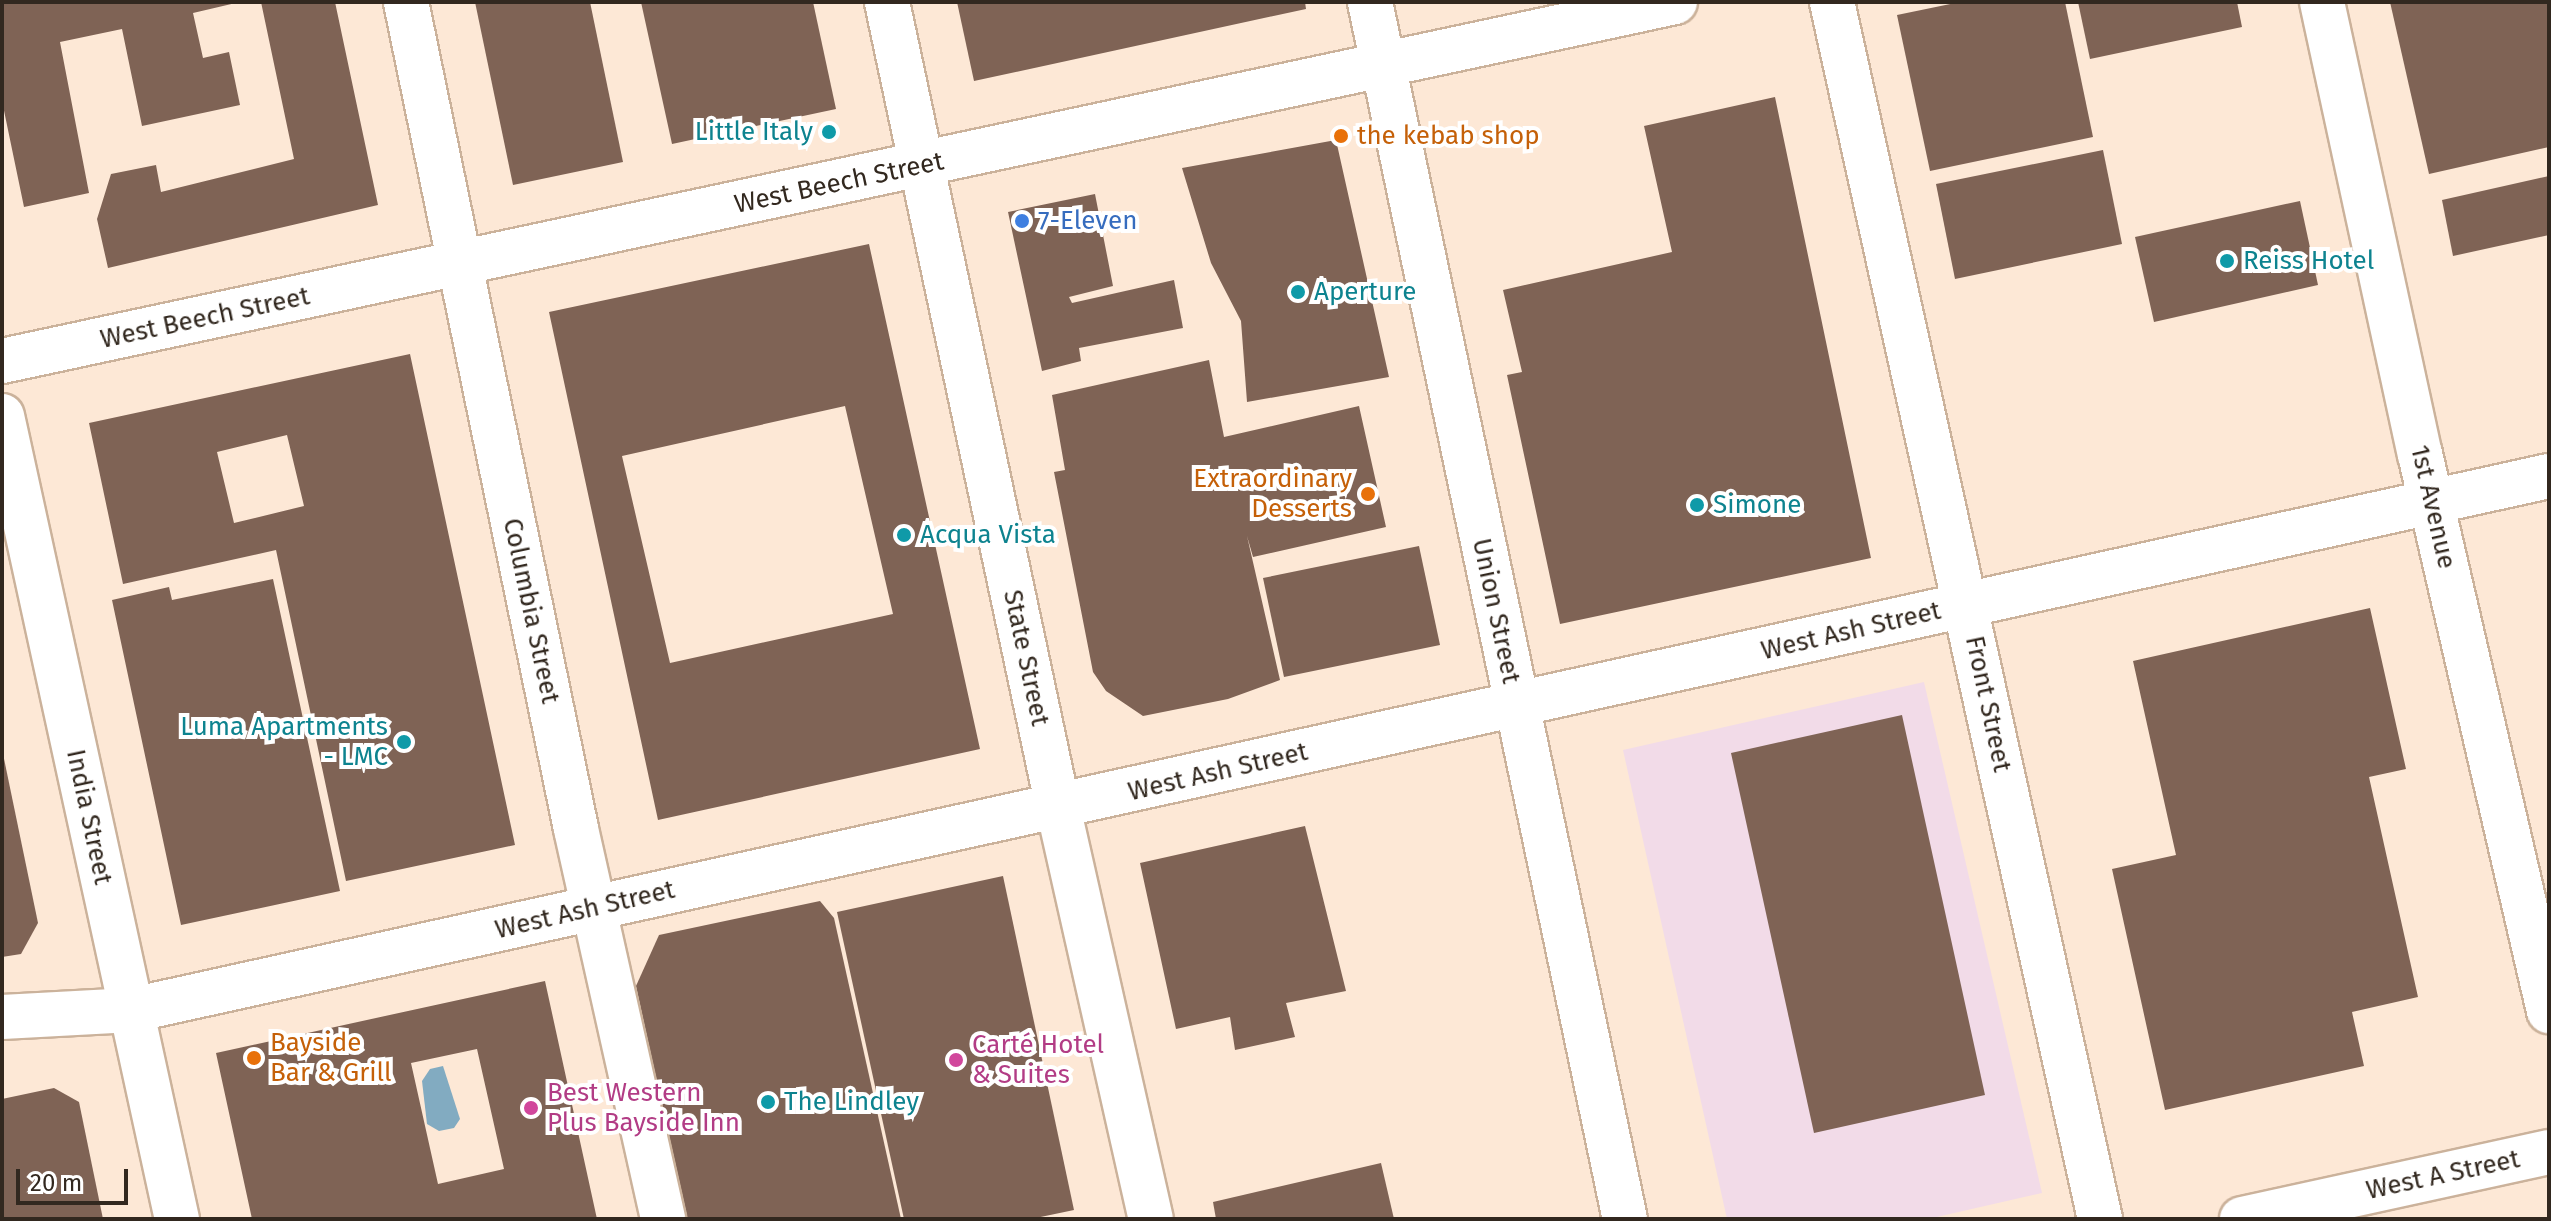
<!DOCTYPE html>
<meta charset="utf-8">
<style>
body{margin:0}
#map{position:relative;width:2551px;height:1221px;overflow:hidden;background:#fde8d6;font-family:"Fira Sans",sans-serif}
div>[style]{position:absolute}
.commercial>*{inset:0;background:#f2dbe8}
.water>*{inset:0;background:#82abc1}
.building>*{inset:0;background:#7f6355}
.roads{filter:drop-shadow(2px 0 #cbb29b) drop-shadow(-2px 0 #cbb29b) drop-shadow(0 2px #cbb29b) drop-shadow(0 -2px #cbb29b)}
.tertiary>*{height:44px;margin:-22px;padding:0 22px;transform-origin:22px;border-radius:22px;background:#fff}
.secondary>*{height:44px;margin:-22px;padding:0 22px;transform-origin:22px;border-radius:22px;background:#fff}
.dots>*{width:22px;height:22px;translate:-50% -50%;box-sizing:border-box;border:4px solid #fff;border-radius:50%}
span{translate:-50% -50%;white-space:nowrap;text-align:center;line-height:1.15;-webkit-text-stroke:8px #fff;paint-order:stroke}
.culture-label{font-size:26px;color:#0d838f}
.right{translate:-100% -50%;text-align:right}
.left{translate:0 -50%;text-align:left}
.food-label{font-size:26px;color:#c56008}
.street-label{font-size:26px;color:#32281f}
.shop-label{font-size:26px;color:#366cbe}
.hotel-label{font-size:26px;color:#b23c85}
.frame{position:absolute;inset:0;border:4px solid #32281f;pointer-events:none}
.scale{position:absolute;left:16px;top:1169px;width:112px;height:36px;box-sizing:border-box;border:4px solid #32281f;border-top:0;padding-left:10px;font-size:24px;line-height:28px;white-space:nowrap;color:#32281f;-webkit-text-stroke:6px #fff;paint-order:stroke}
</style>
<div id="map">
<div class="commercial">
<div style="clip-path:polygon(1924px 682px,2042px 1193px,1928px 1219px,1727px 1219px,1623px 750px)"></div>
</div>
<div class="water">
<div style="clip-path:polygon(443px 1066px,460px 1119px,454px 1128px,439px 1131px,427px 1124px,422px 1081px,430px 1069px)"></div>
</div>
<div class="building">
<div style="clip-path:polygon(2px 2px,240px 2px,193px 13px,203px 58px,229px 52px,240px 105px,142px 126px,122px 29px,60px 42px,89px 193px,24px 207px,2px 101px)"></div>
<div style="clip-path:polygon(261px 2px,335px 2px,378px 205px,108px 268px,97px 219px,111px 174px,156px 165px,161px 192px,294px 159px)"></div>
<div style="clip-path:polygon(475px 2px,590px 2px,623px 162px,513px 185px)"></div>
<div style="clip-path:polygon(641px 2px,813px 2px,836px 109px,672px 144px)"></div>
<div style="clip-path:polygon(957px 2px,1305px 2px,1306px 9px,974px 81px)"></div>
<div style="clip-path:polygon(1960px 2px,2065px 2px,2093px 137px,1930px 171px,1897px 15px)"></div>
<div style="clip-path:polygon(2078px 2px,2237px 2px,2242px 27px,2090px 59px)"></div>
<div style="clip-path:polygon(2390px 2px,2549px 2px,2549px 147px,2429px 174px)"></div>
<div style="clip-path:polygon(1775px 97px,1871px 558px,1560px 624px,1507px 375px,1522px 372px,1503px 290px,1672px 252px,1644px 126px)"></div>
<div style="clip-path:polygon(1336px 140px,1389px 377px,1247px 402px,1241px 321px,1211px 263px,1182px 168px)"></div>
<div style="clip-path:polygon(2103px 150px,2122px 244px,1955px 279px,1936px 184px)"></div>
<div style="clip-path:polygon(2549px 176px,2549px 235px,2453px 256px,2442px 200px)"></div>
<div style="clip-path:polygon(1095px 194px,1113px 286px,1069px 297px,1072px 303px,1174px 280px,1183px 328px,1079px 348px,1081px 361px,1042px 371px,1008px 212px)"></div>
<div style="clip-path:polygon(2300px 201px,2318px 285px,2154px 322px,2135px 237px)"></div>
<div style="clip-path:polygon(evenodd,869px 244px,980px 749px,658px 820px,549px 312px,869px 244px,845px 406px,893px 614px,670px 663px,622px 456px,845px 406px)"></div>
<div style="clip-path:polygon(evenodd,410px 354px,515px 845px,346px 881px,276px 550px,123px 584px,89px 423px,410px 354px,287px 435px,304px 506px,234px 523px,217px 452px,287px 435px)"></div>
<div style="clip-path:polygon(1209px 360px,1224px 437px,1359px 406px,1386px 527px,1253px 557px,1247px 536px,1280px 680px,1228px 699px,1143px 716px,1106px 691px,1093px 672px,1054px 472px,1065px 470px,1052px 395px)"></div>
<div style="clip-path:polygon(1419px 546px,1440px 645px,1284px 677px,1263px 578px)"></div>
<div style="clip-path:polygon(273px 579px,340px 891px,181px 925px,112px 600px,169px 587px,172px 600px)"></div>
<div style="clip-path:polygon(2370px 608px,2406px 769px,2369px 777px,2418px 997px,2352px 1012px,2364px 1066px,2165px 1110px,2112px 869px,2176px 855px,2133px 661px)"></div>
<div style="clip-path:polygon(1902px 715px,1985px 1095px,1814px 1133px,1731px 753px)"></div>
<div style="clip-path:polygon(2px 749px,38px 923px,21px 954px,2px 957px)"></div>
<div style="clip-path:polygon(1305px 826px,1346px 991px,1286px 1003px,1295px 1037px,1235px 1050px,1230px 1017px,1176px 1029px,1140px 863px)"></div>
<div style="clip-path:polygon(1003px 876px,1074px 1210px,1031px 1219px,904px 1219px,837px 912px)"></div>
<div style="clip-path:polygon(820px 901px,834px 918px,901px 1219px,686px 1219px,636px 986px,659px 935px)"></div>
<div style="clip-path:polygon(evenodd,545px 981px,597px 1219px,252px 1219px,216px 1053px,545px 981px,477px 1049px,504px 1169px,438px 1184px,411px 1063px,477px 1049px)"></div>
<div style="clip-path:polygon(54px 1088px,79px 1102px,103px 1219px,2px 1219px,2px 1099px)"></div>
<div style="clip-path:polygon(1381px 1163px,1394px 1219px,1216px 1219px,1213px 1202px)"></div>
</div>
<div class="roads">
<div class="tertiary">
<div style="left:1370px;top:2px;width:1243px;rotate:78.17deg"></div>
<div style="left:2px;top:361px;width:1711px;rotate:-12.11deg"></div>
</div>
<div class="secondary">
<div style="left:406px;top:2px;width:844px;rotate:78.38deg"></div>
<div style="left:576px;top:829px;width:400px;rotate:77.4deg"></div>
<div style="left:887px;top:2px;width:823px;rotate:78.01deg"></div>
<div style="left:1058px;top:807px;width:422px;rotate:77.3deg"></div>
<div style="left:1832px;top:2px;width:1246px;rotate:77.58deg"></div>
<div style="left:2322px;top:2px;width:463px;rotate:77.8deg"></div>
<div style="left:2420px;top:454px;width:572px;rotate:76.96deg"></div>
<div style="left:2px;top:416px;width:822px;rotate:77.71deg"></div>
<div style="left:2px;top:1017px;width:130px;rotate:-3.1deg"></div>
<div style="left:132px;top:1010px;width:2475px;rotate:-12.46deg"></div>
<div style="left:2242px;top:1219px;width:314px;rotate:-12.3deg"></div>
</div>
</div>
<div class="dots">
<div style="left:829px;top:132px;background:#0f9aa8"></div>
<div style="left:1341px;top:136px;background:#e8710a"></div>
<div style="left:1022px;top:221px;background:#3f7fe0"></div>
<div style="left:2227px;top:261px;background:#0f9aa8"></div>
<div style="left:1298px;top:292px;background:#0f9aa8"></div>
<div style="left:1368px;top:494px;background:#e8710a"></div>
<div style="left:1697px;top:505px;background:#0f9aa8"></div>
<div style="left:904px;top:535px;background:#0f9aa8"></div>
<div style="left:404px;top:742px;background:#0f9aa8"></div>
<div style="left:254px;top:1058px;background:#e8710a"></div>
<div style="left:956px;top:1060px;background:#d1479c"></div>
<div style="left:768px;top:1102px;background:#0f9aa8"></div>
<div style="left:531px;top:1108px;background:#d1479c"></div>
</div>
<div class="culture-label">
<span class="right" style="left:813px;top:132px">Little Italy</span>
<span class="left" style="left:2243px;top:261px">Reiss Hotel</span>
<span class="left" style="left:1314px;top:292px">Aperture</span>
<span class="left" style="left:1713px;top:505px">Simone</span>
<span class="left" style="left:920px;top:535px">Acqua Vista</span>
<span class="right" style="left:388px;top:742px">Luma Apartments<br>- LMC</span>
<span class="left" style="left:784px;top:1102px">The Lindley</span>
</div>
<div class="food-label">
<span class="left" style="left:1357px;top:136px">the kebab shop</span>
<span class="right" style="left:1352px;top:494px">Extraordinary<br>Desserts</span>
<span class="left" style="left:270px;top:1058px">Bayside<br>Bar &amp; Grill</span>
</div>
<div class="street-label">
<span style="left:839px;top:183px;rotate:-12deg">West Beech Street</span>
<span style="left:205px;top:318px;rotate:-12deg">West Beech Street</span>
<span style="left:2433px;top:507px;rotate:77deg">1st Avenue</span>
<span style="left:531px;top:611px;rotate:78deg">Columbia Street</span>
<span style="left:1496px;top:611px;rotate:78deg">Union Street</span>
<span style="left:1851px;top:631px;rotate:-13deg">West Ash Street</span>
<span style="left:1026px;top:658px;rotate:78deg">State Street</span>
<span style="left:1988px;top:704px;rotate:78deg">Front Street</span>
<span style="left:1218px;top:772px;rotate:-13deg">West Ash Street</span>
<span style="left:89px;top:817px;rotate:78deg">India Street</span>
<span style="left:585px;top:910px;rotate:-13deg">West Ash Street</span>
<span style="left:2443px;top:1175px;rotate:-12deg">West A Street</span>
</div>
<div class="shop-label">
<span class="left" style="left:1038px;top:221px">7-Eleven</span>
</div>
<div class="hotel-label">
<span class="left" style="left:972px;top:1060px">Carté Hotel<br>&amp; Suites</span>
<span class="left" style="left:547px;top:1108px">Best Western<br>Plus Bayside Inn</span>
</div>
<div class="frame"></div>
<div class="scale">20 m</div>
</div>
